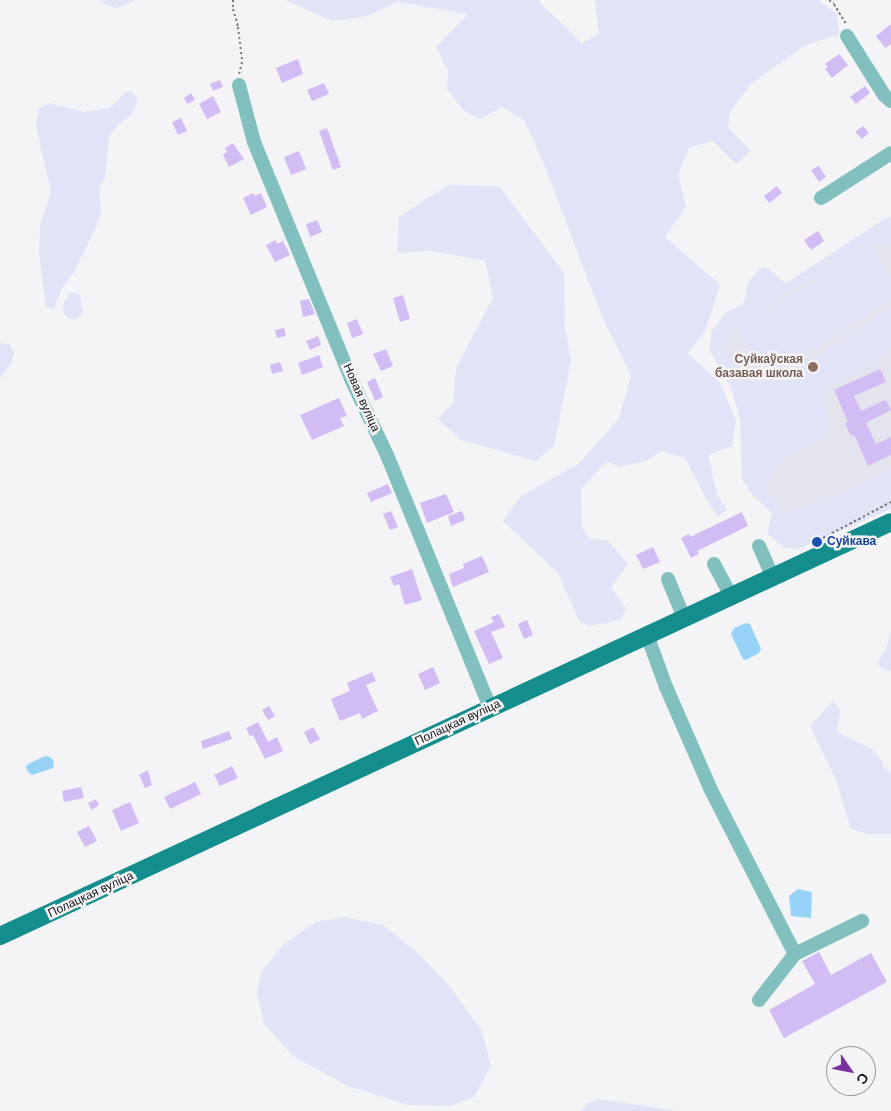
<!DOCTYPE html>
<meta charset="utf-8">
<style>
body{margin:0}
#map{position:relative;width:891px;height:1111px;overflow:hidden;background:#f4f4f6;font-family:Arial,sans-serif}
div>[style]{position:absolute}
.built>*{inset:0;background:#e3e4ed}
.green>*{inset:0;background:#e1e3f7}
.water>*{inset:0;background:#97d3f8}
.building>*{inset:0;background:#d2bcf4}
.path>*{height:2px;margin-top:-1px;transform-origin:0;background:repeating-linear-gradient(90deg,#7c7c7d 0 2.5px,transparent 0 5px)}
.minor>*{height:14px;margin:-7px;padding:0 7px;transform-origin:7px;border-radius:7px;background:#82c0bf}
.major>*{height:18px;margin:-9px;padding:0 9px;transform-origin:9px;border-radius:9px;background:#148d8d}
.dots>*{width:14px;height:14px;translate:-50% -50%;box-sizing:border-box;border:2px solid #f4f4f6;border-radius:50%}
span{translate:-50% -50%;white-space:nowrap;text-align:center;line-height:1.15;-webkit-text-stroke:5px #f4f4f6;paint-order:stroke}
.education-label{font-size:12px;color:#785e54;font-weight:700}
.right{translate:-100% -50%;text-align:right}
.street-label{font-size:12px;color:#131313}
.transit-label{font-size:12px;color:#164399;font-weight:700}
.left{translate:0 -50%;text-align:left}
.north{position:absolute;left:826px;top:1046px;width:50px;height:50px;box-sizing:border-box;background:#f4f4f6;border:1px solid #9a9a9b;border-radius:50%;rotate:123deg;font-size:14px;font-weight:700;line-height:20px;text-align:center;color:#131313}
.north::after{content:'';display:block;margin:auto;width:18px;height:22px;background:#7830a3;clip-path:polygon(50% 0,100% 100%,50% 72%,0 100%)}
</style>
<div id="map">
<div class="built">
<div style="clip-path:polygon(891px 220px,891px 476px,778px 521px,750px 468px,764px 460px,711px 336px)"></div>
</div>
<div class="green">
<div style="clip-path:polygon(100px 0,135px 0,117px 8px,108px 6px)"></div>
<div style="clip-path:polygon(285px 0,540px 0,541px 4px,582px 43px,599px 34px,595px 0,818px 0,837px 14px,839px 34px,804px 46px,751px 84px,730px 112px,728px 127px,751px 151px,736px 164px,713px 141px,690px 147px,678px 174px,686px 207px,665px 237px,720px 285px,705px 331px,688px 353px,720px 383px,736px 421px,732px 446px,708px 455px,717px 494px,727px 510px,718px 516px,709px 504px,685px 458px,662px 451px,648px 460px,620px 467px,607px 461px,581px 489px,582px 527px,590px 539px,607px 540px,628px 564px,611px 587px,626px 608px,621px 620px,589px 626px,579px 621px,558px 573px,503px 521px,520px 497px,578px 464px,618px 420px,631px 376px,603px 319px,542px 159px,524px 120px,502px 107px,480px 119px,464px 111px,447px 89px,448px 71px,436px 47px,468px 14px,397px 2px,368px 16px,332px 21px)"></div>
<div style="clip-path:polygon(131px 91px,138px 98px,133px 113px,118px 125px,109px 136px,105px 178px,99px 188px,101px 213px,97px 225px,74px 272px,61px 290px,54px 309px,46px 307px,39px 252px,40px 225px,51px 192px,36px 126px,39px 109px,48px 103px,84px 112px,110px 108px,125px 92px)"></div>
<div style="clip-path:polygon(448px 185px,499px 186px,564px 273px,565px 330px,571px 360px,554px 446px,536px 461px,461px 440px,438px 419px,453px 403px,456px 368px,493px 298px,485px 261px,432px 251px,397px 253px,399px 217px)"></div>
<div style="clip-path:polygon(evenodd,891px 217px,891px 245px,875px 243px,870px 245px,891px 278px,891px 299px,771px 376px,796px 370px,891px 308px,891px 347px,872px 365px,828px 387px,822px 398px,830px 427px,821px 439px,778px 463px,769px 475px,768px 491px,782px 510px,787px 513px,855px 488px,891px 467px,891px 509px,798px 549px,785px 548px,767px 534px,772px 513px,753px 496px,742px 479px,740px 419px,731px 388px,709px 349px,712px 331px,725px 313px,743px 305px,748px 283px,758px 270px,766px 267px,786px 283px,886px 218px,891px 217px,856px 254px,737px 330px,765px 374px,750px 369px,730px 356px,723px 344px,735px 330px,785px 296px,856px 254px)"></div>
<div style="clip-path:polygon(74px 292px,80px 294px,83px 312px,77px 319px,69px 319px,63px 311px,64px 302px,69px 294px)"></div>
<div style="clip-path:polygon(0 343px,9px 344px,14px 353px,11px 363px,0 379px)"></div>
<div style="clip-path:polygon(891px 631px,891px 671px,889px 671px,880px 667px,878px 661px,886px 649px)"></div>
<div style="clip-path:polygon(833px 701px,840px 710px,837px 732px,872px 749px,881px 760px,885px 769px,891px 773px,891px 834px,867px 834px,851px 829px,836px 780px,810px 726px)"></div>
<div style="clip-path:polygon(345px 917px,383px 925px,420px 955px,451px 988px,482px 1031px,491px 1066px,474px 1097px,450px 1106px,408px 1105px,348px 1086px,293px 1056px,264px 1024px,257px 993px,261px 972px,284px 944px,316px 922px)"></div>
<div style="clip-path:polygon(601px 1099px,669px 1110px,677px 1111px,582px 1111px,587px 1103px)"></div>
</div>
<div class="water">
<div style="clip-path:polygon(746px 623px,750px 624px,761px 649px,759px 653px,746px 660px,743px 659px,731px 634px,734px 628px)"></div>
<div style="clip-path:polygon(45px 756px,50px 757px,54px 761px,53px 768px,32px 775px,28px 772px,26px 767px,28px 764px)"></div>
<div style="clip-path:polygon(798px 889px,812px 892px,811px 918px,791px 916px,789px 896px)"></div>
</div>
<div class="building">
<div style="clip-path:polygon(891px 24px,891px 44px,885px 48px,876px 36px)"></div>
<div style="clip-path:polygon(839px 54px,848px 65px,832px 78px,825px 69px,828px 67px,825px 64px)"></div>
<div style="clip-path:polygon(298px 59px,303px 74px,282px 83px,276px 68px)"></div>
<div style="clip-path:polygon(220px 80px,223px 87px,213px 91px,210px 84px)"></div>
<div style="clip-path:polygon(324px 83px,329px 94px,312px 101px,307px 90px)"></div>
<div style="clip-path:polygon(865px 86px,870px 93px,856px 104px,850px 97px)"></div>
<div style="clip-path:polygon(191px 93px,195px 100px,187px 104px,184px 98px)"></div>
<div style="clip-path:polygon(213px 96px,221px 112px,207px 119px,199px 104px)"></div>
<div style="clip-path:polygon(181px 118px,187px 131px,178px 135px,172px 122px)"></div>
<div style="clip-path:polygon(863px 126px,869px 133px,862px 139px,855px 132px)"></div>
<div style="clip-path:polygon(327px 128px,341px 167px,333px 170px,319px 131px)"></div>
<div style="clip-path:polygon(233px 143px,244px 159px,229px 167px,223px 155px,227px 152px,225px 148px)"></div>
<div style="clip-path:polygon(299px 151px,306px 169px,291px 175px,284px 157px)"></div>
<div style="clip-path:polygon(819px 166px,826px 177px,819px 182px,811px 170px)"></div>
<div style="clip-path:polygon(777px 186px,782px 193px,769px 203px,764px 196px)"></div>
<div style="clip-path:polygon(253px 193px,255px 196px,261px 193px,267px 207px,251px 215px,243px 198px)"></div>
<div style="clip-path:polygon(317px 220px,322px 232px,310px 237px,306px 224px)"></div>
<div style="clip-path:polygon(818px 231px,824px 241px,811px 250px,804px 240px)"></div>
<div style="clip-path:polygon(276px 240px,277px 244px,283px 241px,290px 255px,275px 262px,266px 245px)"></div>
<div style="clip-path:polygon(403px 295px,410px 319px,400px 322px,393px 298px)"></div>
<div style="clip-path:polygon(309px 299px,315px 314px,303px 317px,300px 301px)"></div>
<div style="clip-path:polygon(357px 319px,363px 334px,352px 338px,347px 323px)"></div>
<div style="clip-path:polygon(284px 328px,286px 336px,277px 338px,275px 330px)"></div>
<div style="clip-path:polygon(318px 336px,321px 345px,310px 350px,306px 341px)"></div>
<div style="clip-path:polygon(386px 349px,393px 366px,381px 371px,373px 354px)"></div>
<div style="clip-path:polygon(319px 355px,323px 367px,302px 375px,298px 363px)"></div>
<div style="clip-path:polygon(280px 362px,283px 371px,272px 374px,270px 365px)"></div>
<div style="clip-path:polygon(880px 369px,886px 382px,854px 396px,861px 411px,886px 400px,891px 410px,866px 423px,876px 444px,891px 437px,891px 455px,868px 466px,854px 434px,851px 436px,845px 423px,848px 422px,834px 390px)"></div>
<div style="clip-path:polygon(375px 378px,383px 397px,375px 401px,367px 382px)"></div>
<div style="clip-path:polygon(339px 398px,347px 416px,340px 418px,344px 426px,312px 440px,300px 415px)"></div>
<div style="clip-path:polygon(388px 484px,392px 493px,371px 502px,367px 493px)"></div>
<div style="clip-path:polygon(446px 494px,454px 512px,427px 523px,420px 503px)"></div>
<div style="clip-path:polygon(391px 511px,398px 527px,390px 530px,383px 514px)"></div>
<div style="clip-path:polygon(462px 511px,465px 520px,451px 526px,448px 516px)"></div>
<div style="clip-path:polygon(742px 512px,748px 526px,697px 551px,699px 554px,691px 558px,681px 538px,689px 534px,690px 537px)"></div>
<div style="clip-path:polygon(653px 547px,660px 562px,643px 569px,636px 555px)"></div>
<div style="clip-path:polygon(482px 556px,489px 572px,453px 587px,449px 574px,464px 568px,463px 564px)"></div>
<div style="clip-path:polygon(412px 569px,422px 600px,405px 605px,399px 584px,394px 586px,390px 577px)"></div>
<div style="clip-path:polygon(499px 614px,505px 627px,491px 632px,503px 658px,489px 664px,474px 631px,494px 622px,491px 617px)"></div>
<div style="clip-path:polygon(527px 620px,533px 635px,524px 639px,518px 624px)"></div>
<div style="clip-path:polygon(433px 667px,440px 683px,425px 690px,418px 674px)"></div>
<div style="clip-path:polygon(372px 672px,376px 681px,366px 685px,378px 711px,362px 719px,360px 713px,340px 721px,331px 699px,350px 691px,347px 683px)"></div>
<div style="clip-path:polygon(269px 706px,275px 716px,268px 720px,262px 710px)"></div>
<div style="clip-path:polygon(258px 722px,268px 742px,277px 737px,283px 751px,265px 759px,253px 735px,250px 736px,246px 728px)"></div>
<div style="clip-path:polygon(313px 727px,320px 739px,310px 744px,304px 732px)"></div>
<div style="clip-path:polygon(229px 731px,232px 739px,203px 749px,201px 741px)"></div>
<div style="clip-path:polygon(232px 766px,238px 778px,220px 786px,214px 775px)"></div>
<div style="clip-path:polygon(148px 770px,152px 785px,145px 788px,139px 775px)"></div>
<div style="clip-path:polygon(195px 782px,201px 794px,170px 809px,164px 797px)"></div>
<div style="clip-path:polygon(81px 787px,84px 798px,64px 802px,62px 791px)"></div>
<div style="clip-path:polygon(96px 799px,99px 805px,92px 810px,88px 803px)"></div>
<div style="clip-path:polygon(130px 802px,139px 823px,121px 831px,112px 810px)"></div>
<div style="clip-path:polygon(89px 826px,97px 841px,85px 847px,77px 832px)"></div>
<div style="clip-path:polygon(819px 952px,831px 975px,871px 953px,887px 982px,784px 1038px,769px 1010px,815px 984px,802px 961px)"></div>
</div>
<div class="path">
<div style="left:233px;top:0;width:9px;rotate:90deg"></div>
<div style="left:233px;top:9px;width:19px;rotate:74deg"></div>
<div style="left:238px;top:27px;width:35px;rotate:83deg"></div>
<div style="left:242px;top:62px;width:12px;rotate:104deg"></div>
<div style="left:829px;top:0;width:6px;rotate:39deg"></div>
<div style="left:834px;top:4px;width:23px;rotate:59deg"></div>
<div style="left:823px;top:538px;width:77px;rotate:-27.9deg"></div>
</div>
<div class="minor">
<div style="left:847px;top:36px;width:70px;rotate:57.9deg"></div>
<div style="left:884px;top:95px;width:9px;rotate:41deg"></div>
<div style="left:239px;top:85px;width:59px;rotate:75.3deg"></div>
<div style="left:254px;top:142px;width:256px;rotate:67.7deg"></div>
<div style="left:351px;top:379px;width:84px;rotate:64.7deg"></div>
<div style="left:387px;top:455px;width:273px;rotate:67.8deg"></div>
<div style="left:821px;top:198px;width:83px;rotate:-32.7deg"></div>
<div style="left:759px;top:546px;width:34px;rotate:66deg"></div>
<div style="left:714px;top:564px;width:36px;rotate:62deg"></div>
<div style="left:668px;top:579px;width:42px;rotate:67.7deg"></div>
<div style="left:647px;top:635px;width:55px;rotate:69.9deg"></div>
<div style="left:666px;top:687px;width:112px;rotate:66.4deg"></div>
<div style="left:711px;top:790px;width:184px;rotate:62.9deg"></div>
<div style="left:759px;top:1000px;width:58px;rotate:-52deg"></div>
<div style="left:795px;top:954px;width:75px;rotate:-26.2deg"></div>
</div>
<div class="major">
<div style="left:0;top:936px;width:982px;rotate:-24.92deg"></div>
</div>
<div class="dots">
<div style="left:813px;top:367px;background:#8d6e63"></div>
<div style="left:817px;top:542px;background:#1a4fb4"></div>
</div>
<div class="education-label">
<span class="right" style="left:803px;top:367px">Суйкаўская<br>базавая школа</span>
</div>
<div class="street-label">
<span style="left:361px;top:398px;rotate:66deg">Новая вуліца</span>
<span style="left:458px;top:723px;rotate:-25deg">Полацкая вуліца</span>
<span style="left:91px;top:895px;rotate:-25deg">Полацкая вуліца</span>
</div>
<div class="transit-label">
<span class="left" style="left:827px;top:542px">Суйкава</span>
</div>
<div class="north">С</div>
</div>
